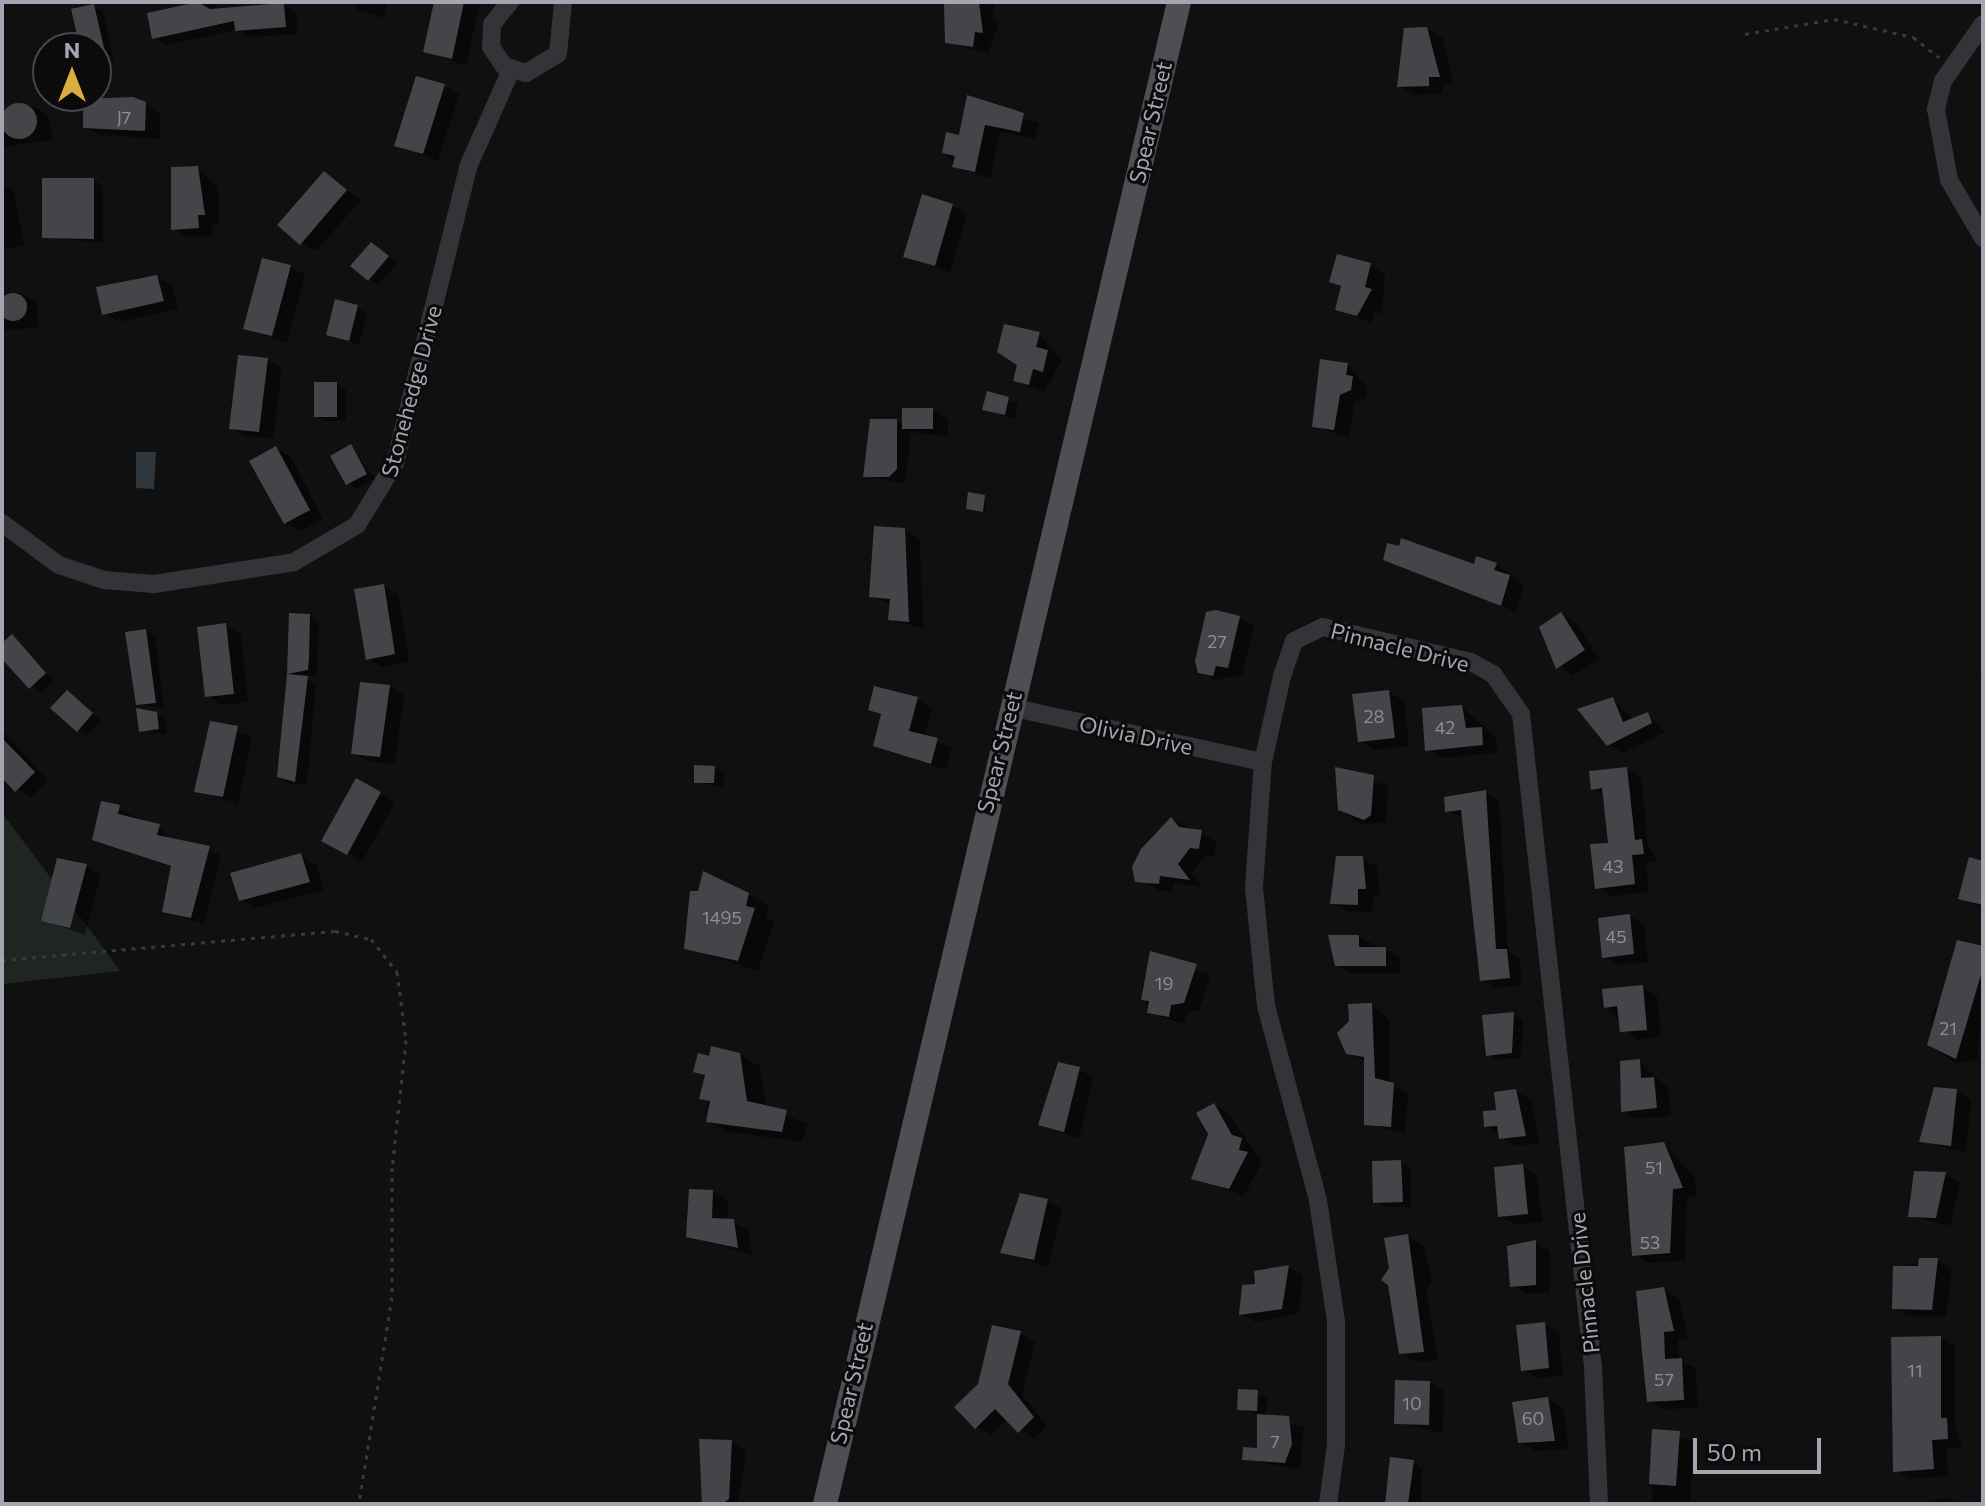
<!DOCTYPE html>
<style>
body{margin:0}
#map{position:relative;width:1985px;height:1506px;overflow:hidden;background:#101011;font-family:Commissioner,sans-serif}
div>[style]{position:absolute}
.green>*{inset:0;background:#1f2520}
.water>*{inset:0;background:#2f363c}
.shadow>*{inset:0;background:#0007}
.building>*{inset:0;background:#444549}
.round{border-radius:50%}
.path>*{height:3px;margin-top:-1.5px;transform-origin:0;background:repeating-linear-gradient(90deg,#38393d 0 4px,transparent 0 10px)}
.minor>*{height:18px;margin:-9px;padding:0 9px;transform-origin:9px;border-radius:9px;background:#343438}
.major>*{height:24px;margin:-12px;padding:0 12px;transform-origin:12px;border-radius:12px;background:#4e4f55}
span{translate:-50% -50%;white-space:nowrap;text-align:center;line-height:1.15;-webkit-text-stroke:6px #0b0b0c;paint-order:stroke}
.number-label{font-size:18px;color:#8b8e96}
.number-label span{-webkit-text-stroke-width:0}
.street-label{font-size:22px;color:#a3a6b0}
.frame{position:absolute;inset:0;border:4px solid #a3a6b0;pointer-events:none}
.north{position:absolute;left:32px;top:32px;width:80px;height:80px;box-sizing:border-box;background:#0b0b0c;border:2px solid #48494e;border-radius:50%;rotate:0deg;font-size:22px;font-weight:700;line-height:32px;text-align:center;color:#a3a6b0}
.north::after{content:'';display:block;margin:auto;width:28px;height:36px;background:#daaf3f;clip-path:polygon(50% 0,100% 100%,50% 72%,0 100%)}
.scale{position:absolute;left:1693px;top:1438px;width:128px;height:36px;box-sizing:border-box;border:4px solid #a3a6b0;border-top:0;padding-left:10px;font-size:24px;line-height:28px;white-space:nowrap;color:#a3a6b0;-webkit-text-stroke:6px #0b0b0c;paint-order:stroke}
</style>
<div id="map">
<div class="green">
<div style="clip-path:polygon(2px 813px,96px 938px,120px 971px,2px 984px)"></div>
</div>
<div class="water">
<div style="clip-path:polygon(136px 452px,156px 452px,154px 489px,136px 488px)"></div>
</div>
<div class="shadow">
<div style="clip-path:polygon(203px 2px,220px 8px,284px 5px,296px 12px,298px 34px,249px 37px,236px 30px,167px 45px,154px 38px,149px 14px)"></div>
<div style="clip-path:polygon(356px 2px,387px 2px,384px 18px,355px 9px)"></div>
<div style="clip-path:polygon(438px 2px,480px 2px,466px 66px,425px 51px)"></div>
<div style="clip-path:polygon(941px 2px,995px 2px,992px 18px,999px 22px,988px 54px,947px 42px,950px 22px)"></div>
<div style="clip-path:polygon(1524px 2px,1524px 6px,1505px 3px,1505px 2px)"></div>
<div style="clip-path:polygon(93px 6px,103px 12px,114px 60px,96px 64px,96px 48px,82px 48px)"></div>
<div style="clip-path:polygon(1427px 29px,1442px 37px,1454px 84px,1443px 84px,1443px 94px,1414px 95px,1399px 86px)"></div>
<div style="clip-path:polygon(444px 86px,459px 94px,438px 161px,396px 145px)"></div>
<div style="clip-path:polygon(145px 104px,160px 113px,160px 139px,100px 135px,85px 127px)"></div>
<div style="clip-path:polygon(33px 106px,48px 115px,53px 140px,2px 147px,2px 111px)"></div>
<div style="clip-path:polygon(989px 107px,1038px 123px,1035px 139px,1000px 132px,990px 179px,954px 166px,944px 152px)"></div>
<div style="clip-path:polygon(197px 168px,218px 187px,219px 223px,212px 223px,213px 236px,188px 237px,173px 229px)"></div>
<div style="clip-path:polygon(325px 174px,361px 200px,316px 251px,301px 243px)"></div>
<div style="clip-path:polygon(94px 180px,103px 186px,103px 243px,44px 237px)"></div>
<div style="clip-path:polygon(2px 186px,14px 191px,24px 246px,2px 249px)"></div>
<div style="clip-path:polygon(952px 206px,967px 214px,950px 273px,906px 256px)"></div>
<div style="clip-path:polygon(381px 250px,397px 263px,378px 285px,369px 279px)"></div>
<div style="clip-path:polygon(1370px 265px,1385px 274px,1382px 314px,1374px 312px,1372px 323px,1337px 309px,1342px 288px,1331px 281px)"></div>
<div style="clip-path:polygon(290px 267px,305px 275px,287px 343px,245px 328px)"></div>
<div style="clip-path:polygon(157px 277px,172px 285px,178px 309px,119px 322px,104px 313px)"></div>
<div style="clip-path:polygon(21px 293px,36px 302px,39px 328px,2px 330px,2px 295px)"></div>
<div style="clip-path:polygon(337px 301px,367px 312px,359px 345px,328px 334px)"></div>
<div style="clip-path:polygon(1039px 334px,1062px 360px,1044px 392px,1015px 380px)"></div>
<div style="clip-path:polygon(267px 360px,282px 368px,273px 439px,246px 436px,231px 428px)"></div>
<div style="clip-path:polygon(1322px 361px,1348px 365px,1367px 387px,1366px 398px,1354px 403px,1349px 438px,1314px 426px)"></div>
<div style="clip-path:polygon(337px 384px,346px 390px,346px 421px,325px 421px,316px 416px)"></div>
<div style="clip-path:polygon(988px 393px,1018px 404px,1014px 419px,984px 409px)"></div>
<div style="clip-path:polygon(933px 410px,948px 419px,948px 437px,911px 432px,905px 484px,865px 476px,865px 456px,896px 421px,904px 425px)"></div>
<div style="clip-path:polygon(351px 447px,375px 479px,357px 489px,348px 484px)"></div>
<div style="clip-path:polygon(276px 448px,291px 457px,323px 519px,300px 531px,285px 522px)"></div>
<div style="clip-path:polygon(985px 497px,986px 513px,968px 508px)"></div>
<div style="clip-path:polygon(905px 530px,920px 539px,923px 629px,891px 619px,892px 605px,871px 596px)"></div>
<div style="clip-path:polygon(1385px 559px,1496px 564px,1524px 585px,1516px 612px)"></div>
<div style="clip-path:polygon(383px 586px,398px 594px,409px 662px,382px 667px,367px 658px)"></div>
<div style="clip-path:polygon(1561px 615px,1576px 623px,1599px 659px,1572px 676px,1548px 654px)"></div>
<div style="clip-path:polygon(309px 616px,319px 621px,317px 675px,305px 677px,316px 684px,307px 784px,291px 785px,282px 779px,289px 676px,296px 677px,289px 673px)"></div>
<div style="clip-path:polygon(1239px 618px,1254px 626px,1242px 675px,1215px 680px,1200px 672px)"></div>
<div style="clip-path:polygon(226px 625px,241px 634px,248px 702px,222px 705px,207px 696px)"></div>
<div style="clip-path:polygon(145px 631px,155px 636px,164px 708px,138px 704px)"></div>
<div style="clip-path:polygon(12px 637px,54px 680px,40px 693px,2px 656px)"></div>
<div style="clip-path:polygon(1983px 648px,1983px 684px,1980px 682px)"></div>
<div style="clip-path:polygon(390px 687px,404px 695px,395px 764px,367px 761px,353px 753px)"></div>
<div style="clip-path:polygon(1389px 692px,1404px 701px,1409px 746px,1375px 750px,1360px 741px)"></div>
<div style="clip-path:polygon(67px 693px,101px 720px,87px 735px,78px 730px)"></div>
<div style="clip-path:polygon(917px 699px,932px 708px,924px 737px,952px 748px,946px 770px,875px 745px,882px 716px,870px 709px)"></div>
<div style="clip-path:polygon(1612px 699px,1633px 720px,1648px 715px,1666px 732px,1623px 753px,1608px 744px)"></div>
<div style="clip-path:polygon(1462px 707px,1496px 737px,1497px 753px,1442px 758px,1427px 749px)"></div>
<div style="clip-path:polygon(156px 714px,166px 719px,167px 734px,141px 730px)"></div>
<div style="clip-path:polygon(211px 723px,252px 737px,238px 804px,197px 790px)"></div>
<div style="clip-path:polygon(2px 730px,48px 781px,30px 798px,2px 775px)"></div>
<div style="clip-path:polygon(714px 768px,724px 773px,723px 787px,696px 782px)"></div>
<div style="clip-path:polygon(1337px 769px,1388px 786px,1386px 822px,1362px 825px,1340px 810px)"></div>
<div style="clip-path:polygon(1626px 769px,1641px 777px,1648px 845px,1658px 861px,1646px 863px,1649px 892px,1612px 896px,1597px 888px,1610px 844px,1604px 795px,1593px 788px)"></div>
<div style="clip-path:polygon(357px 781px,395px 802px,362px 862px,324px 840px)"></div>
<div style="clip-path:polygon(1485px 792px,1499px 800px,1508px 952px,1520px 958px,1522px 985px,1495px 988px,1482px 980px,1464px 818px,1447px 811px)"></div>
<div style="clip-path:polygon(102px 803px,159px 826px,170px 840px,221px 855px,204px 924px,165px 911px,173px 868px,94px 839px)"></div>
<div style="clip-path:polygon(1172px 819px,1216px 841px,1214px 857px,1205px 856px,1192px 873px,1202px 887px,1174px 883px,1173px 891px,1160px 891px,1133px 874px,1150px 837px)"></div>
<div style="clip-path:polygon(301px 856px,316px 864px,324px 890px,255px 908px,241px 899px)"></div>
<div style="clip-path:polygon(1362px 858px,1377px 867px,1380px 897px,1373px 896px,1372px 912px,1346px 911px,1332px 903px)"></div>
<div style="clip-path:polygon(1983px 863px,1983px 908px,1960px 898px)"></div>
<div style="clip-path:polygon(86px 866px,101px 875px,85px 935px,43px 920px)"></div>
<div style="clip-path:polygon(748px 894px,769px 906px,766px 917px,774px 921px,758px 971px,686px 948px)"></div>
<div style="clip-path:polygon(1630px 916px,1644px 925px,1648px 962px,1619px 965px,1604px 956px)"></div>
<div style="clip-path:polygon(1359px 937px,1400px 957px,1400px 973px,1351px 973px,1336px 965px)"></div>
<div style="clip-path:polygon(1983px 948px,1978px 1059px,1956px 1064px,1929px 1044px,1934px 1008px,1943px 1009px)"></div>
<div style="clip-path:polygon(1152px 954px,1211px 975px,1199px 1010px,1186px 1013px,1184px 1024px,1148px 1012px,1142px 986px)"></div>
<div style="clip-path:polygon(1643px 987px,1657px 996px,1661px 1037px,1636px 1040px,1606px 1006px)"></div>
<div style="clip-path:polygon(1372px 1005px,1390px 1020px,1389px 1084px,1408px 1093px,1405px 1134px,1366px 1123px,1366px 1062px,1347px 1053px)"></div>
<div style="clip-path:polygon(1513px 1014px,1523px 1020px,1521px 1058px,1497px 1060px,1488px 1055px)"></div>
<div style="clip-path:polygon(740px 1055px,760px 1066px,766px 1107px,807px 1124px,802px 1142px,728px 1132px,708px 1121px,706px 1077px,696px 1071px,710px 1058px)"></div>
<div style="clip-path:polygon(1639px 1061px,1668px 1088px,1671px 1116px,1637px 1119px,1623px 1111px)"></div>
<div style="clip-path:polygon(1079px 1069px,1093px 1078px,1079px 1139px,1041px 1124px)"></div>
<div style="clip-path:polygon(1516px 1091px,1531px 1100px,1540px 1144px,1515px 1146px,1486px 1126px)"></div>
<div style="clip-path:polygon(1957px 1091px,1971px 1100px,1966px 1153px,1921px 1141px)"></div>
<div style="clip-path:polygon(1214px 1105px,1229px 1114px,1262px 1162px,1244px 1196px,1194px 1178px)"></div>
<div style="clip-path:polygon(1664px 1144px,1695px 1178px,1697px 1196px,1687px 1197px,1685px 1261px,1649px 1263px,1634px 1255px)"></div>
<div style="clip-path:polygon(1400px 1162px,1410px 1168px,1411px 1207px,1385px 1207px,1375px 1202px)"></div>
<div style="clip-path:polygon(1522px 1166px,1537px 1175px,1542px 1222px,1515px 1224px,1500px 1216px)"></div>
<div style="clip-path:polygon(1945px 1174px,1960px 1183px,1950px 1226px,1910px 1216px)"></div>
<div style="clip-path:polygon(713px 1192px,728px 1200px,727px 1220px,748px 1229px,752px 1255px,688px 1236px)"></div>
<div style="clip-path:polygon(1047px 1200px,1062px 1209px,1048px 1267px,1003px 1252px)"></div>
<div style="clip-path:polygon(1408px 1237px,1423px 1245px,1432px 1280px,1426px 1291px,1438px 1360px,1415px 1362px,1401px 1353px)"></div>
<div style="clip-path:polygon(1535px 1243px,1550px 1251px,1550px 1292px,1527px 1294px,1512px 1286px)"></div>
<div style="clip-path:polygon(1937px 1260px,1952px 1269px,1946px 1317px,1908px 1316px,1894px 1308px,1895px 1267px)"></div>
<div style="clip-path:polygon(1289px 1267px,1303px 1275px,1299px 1313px,1255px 1322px,1241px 1314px,1257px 1286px)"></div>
<div style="clip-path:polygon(1664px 1289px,1679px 1298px,1688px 1339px,1678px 1340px,1679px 1360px,1696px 1368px,1698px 1408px,1664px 1409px,1649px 1401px)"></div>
<div style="clip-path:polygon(1544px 1324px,1559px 1332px,1563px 1376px,1538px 1378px,1523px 1370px)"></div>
<div style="clip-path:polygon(1020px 1333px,1035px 1342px,1022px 1394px,1047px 1426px,1034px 1439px,1008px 1419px,991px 1435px,977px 1427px,980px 1385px)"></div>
<div style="clip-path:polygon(1940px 1338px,1955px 1346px,1955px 1425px,1962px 1447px,1946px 1448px,1948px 1476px,1910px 1479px,1895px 1470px)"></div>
<div style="clip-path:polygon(1430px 1383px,1444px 1391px,1443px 1433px,1396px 1423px)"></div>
<div style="clip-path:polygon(1240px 1391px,1267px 1398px,1266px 1417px,1304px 1427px,1300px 1470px,1244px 1459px,1259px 1450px,1259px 1415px,1239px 1409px)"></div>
<div style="clip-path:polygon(1548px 1399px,1563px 1408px,1569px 1449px,1535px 1451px,1520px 1442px)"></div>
<div style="clip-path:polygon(1654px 1431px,1694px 1441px,1690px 1504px,1652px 1504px)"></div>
<div style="clip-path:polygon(731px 1442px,746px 1451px,738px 1504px,703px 1504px)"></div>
<div style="clip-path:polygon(1413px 1462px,1422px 1468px,1421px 1504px,1387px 1504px)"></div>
<div style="clip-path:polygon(1947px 1497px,1960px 1504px,1922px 1504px)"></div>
</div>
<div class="building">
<div style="clip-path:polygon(198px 2px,210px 9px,284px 3px,286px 27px,235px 31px,234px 21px,152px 39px,147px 13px)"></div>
<div style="clip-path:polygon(434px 2px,464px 2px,452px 59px,423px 52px)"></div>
<div style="clip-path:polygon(944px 2px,979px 2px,983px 33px,975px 32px,973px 47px,945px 43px)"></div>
<div style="clip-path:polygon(94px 4px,104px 48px,80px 48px,71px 9px)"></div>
<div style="clip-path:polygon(1427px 27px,1440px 77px,1429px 77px,1429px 86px,1397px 87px,1404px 28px)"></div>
<div style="clip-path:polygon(416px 76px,445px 84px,423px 154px,394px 146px)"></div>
<div style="clip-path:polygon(967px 95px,1024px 113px,1020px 132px,985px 125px,975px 172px,952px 167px,955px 156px,942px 153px,946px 132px,959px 135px)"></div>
<div style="clip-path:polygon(133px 97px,146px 102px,145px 131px,83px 128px,83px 99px)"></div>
<div class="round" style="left:1px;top:103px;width:36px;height:36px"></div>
<div style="clip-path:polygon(198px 166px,205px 215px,198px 215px,199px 228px,171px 230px,171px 167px)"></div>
<div style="clip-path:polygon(324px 171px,347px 190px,300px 245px,277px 225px)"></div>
<div style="clip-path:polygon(42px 178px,94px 178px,94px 239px,42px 238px)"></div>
<div style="clip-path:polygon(922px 194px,953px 204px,935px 266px,903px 257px)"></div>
<div style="clip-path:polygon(371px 242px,389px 256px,368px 281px,350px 266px)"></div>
<div style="clip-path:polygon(1337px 254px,1371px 263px,1365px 287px,1372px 289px,1357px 316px,1335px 310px,1341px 286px,1329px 282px)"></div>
<div style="clip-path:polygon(262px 258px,291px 265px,272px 336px,243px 329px)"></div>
<div style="clip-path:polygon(157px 275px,164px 301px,102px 315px,96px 287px)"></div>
<div class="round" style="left:-1px;top:293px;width:28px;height:28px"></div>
<div style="clip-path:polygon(335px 299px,358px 305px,349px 341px,326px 335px)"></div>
<div style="clip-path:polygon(1004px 324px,1040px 332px,1036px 347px,1048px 350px,1043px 372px,1033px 369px,1029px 385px,1013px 381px,1017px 365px,997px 352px)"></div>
<div style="clip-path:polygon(238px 355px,268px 358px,259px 432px,229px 429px)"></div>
<div style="clip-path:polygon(1320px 359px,1348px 363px,1346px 375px,1353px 376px,1351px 390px,1340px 395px,1334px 430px,1312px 427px)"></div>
<div style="clip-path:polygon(314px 382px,337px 382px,337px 417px,314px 417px)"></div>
<div style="clip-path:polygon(987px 391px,1009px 397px,1005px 415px,982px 410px)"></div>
<div style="clip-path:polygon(902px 408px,933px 408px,933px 429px,902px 429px)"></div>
<div style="clip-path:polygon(870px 419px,897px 419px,897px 469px,889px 477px,863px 477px)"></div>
<div style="clip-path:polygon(351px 444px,367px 474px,346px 485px,330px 456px)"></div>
<div style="clip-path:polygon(276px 446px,310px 510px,284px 524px,249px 461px)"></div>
<div style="clip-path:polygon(968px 492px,985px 495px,983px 512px,966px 509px)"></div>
<div style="clip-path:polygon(874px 526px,905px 528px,909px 622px,888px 620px,890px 599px,869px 597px)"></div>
<div style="clip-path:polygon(1401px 538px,1474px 564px,1476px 556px,1497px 563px,1494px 570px,1510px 575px,1501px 606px,1383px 560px,1387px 543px,1399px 546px)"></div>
<div style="clip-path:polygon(384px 584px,395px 654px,366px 660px,354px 589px)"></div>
<div style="clip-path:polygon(1216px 610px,1240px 616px,1228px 668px,1216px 666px,1213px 676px,1198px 673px,1195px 661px,1206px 612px)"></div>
<div style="clip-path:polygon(1561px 612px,1585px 650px,1556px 669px,1539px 627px)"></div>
<div style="clip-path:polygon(289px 613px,310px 614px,309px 658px,308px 670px,287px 674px)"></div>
<div style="clip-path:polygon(226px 623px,234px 694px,205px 697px,197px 627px)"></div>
<div style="clip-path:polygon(146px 629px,156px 703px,136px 705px,125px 632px)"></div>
<div style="clip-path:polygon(12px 634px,46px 673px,29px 689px,2px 659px,2px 643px)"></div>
<div style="clip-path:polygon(287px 674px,308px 676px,295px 782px,277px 777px)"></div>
<div style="clip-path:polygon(360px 682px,390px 685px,380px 757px,351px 754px)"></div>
<div style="clip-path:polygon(874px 686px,918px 697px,909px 731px,938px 738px,931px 764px,873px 746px,881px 714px,868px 710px)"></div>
<div style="clip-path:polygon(67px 690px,93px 713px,77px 732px,50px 708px)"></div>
<div style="clip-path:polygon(1389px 690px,1395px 738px,1358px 742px,1352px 694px)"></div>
<div style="clip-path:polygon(1613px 697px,1623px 722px,1648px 712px,1652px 723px,1607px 746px,1577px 709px)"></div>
<div style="clip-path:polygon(1462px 705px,1466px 728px,1482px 727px,1483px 745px,1425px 751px,1422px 708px)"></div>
<div style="clip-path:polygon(136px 708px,157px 712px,159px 729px,139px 732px)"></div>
<div style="clip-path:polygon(210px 721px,238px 726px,223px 797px,194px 792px)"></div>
<div style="clip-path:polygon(2px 738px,35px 772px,15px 792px,2px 778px)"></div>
<div style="clip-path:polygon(694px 765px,715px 766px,714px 783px,694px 783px)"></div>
<div style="clip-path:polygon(1335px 767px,1374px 775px,1371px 815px,1364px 820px,1338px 810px)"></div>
<div style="clip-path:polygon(1627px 767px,1635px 840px,1642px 839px,1644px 854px,1632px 855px,1635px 884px,1595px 889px,1590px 844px,1608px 843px,1602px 788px,1591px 790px,1589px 771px)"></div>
<div style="clip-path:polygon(356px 778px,381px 792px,347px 855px,321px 841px)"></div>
<div style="clip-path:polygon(1486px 790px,1496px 949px,1507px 949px,1510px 978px,1480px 981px,1461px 810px,1445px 812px,1444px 797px)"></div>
<div style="clip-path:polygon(101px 801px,120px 805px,118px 814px,160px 824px,157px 835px,210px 846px,191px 918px,162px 912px,171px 866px,92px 840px)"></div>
<div style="clip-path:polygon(1171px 817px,1179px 827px,1202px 830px,1199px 849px,1190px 848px,1178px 864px,1190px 880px,1160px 876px,1159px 884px,1135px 882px,1132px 867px,1141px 849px)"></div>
<div style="clip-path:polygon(301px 853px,310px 882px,239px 901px,230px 873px)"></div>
<div style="clip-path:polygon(1336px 856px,1363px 856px,1366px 889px,1358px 889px,1358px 905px,1330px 904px)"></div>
<div style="clip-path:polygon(1969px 857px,1983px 861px,1983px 905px,1958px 899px)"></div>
<div style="clip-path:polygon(57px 858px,87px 864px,70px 928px,41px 921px)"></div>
<div style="clip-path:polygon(703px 871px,749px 893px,746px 906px,755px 908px,738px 961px,684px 949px,690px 891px,698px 891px)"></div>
<div style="clip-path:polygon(1630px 914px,1634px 954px,1602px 958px,1598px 918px)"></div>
<div style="clip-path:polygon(1328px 935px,1359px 935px,1359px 947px,1386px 947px,1386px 966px,1335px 966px)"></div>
<div style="clip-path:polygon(1957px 940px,1983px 946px,1983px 968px,1956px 1059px,1927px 1045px)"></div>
<div style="clip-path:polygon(1150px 951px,1197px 964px,1184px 1003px,1171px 1005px,1169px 1017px,1147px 1013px,1149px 1001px,1141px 1000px)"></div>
<div style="clip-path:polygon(1643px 985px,1647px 1030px,1620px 1032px,1617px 1006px,1604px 1008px,1602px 989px)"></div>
<div style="clip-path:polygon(1372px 1003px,1375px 1078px,1394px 1083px,1391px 1127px,1364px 1125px,1364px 1057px,1346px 1054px,1337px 1033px,1349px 1021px,1348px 1004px)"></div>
<div style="clip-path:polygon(1514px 1012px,1512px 1053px,1486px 1056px,1482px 1015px)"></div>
<div style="clip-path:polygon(711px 1046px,740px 1053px,747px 1101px,787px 1110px,782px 1132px,706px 1122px,710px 1101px,699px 1099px,705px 1075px,693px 1072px,698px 1053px,709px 1056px)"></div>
<div style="clip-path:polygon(1640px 1059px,1641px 1078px,1654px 1077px,1657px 1108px,1621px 1112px,1620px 1061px)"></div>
<div style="clip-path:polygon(1058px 1062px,1080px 1067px,1064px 1132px,1038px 1125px)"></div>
<div style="clip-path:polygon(1934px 1087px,1957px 1089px,1951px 1146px,1919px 1142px)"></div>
<div style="clip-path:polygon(1516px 1089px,1526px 1136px,1499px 1139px,1497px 1126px,1484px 1127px,1483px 1111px,1496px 1110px,1494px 1092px)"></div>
<div style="clip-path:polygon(1214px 1103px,1232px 1135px,1242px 1138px,1239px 1150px,1248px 1152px,1229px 1189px,1191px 1179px,1208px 1134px,1196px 1113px)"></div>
<div style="clip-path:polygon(1664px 1142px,1683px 1188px,1673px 1189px,1670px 1253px,1632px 1256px,1624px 1147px)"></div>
<div style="clip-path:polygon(1401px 1160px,1403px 1202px,1373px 1203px,1372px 1161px)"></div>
<div style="clip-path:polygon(1523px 1164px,1528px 1214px,1498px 1217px,1494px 1167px)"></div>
<div style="clip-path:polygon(1914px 1171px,1946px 1172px,1936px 1218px,1908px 1217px)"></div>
<div style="clip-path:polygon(689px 1189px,713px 1190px,712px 1218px,734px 1219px,738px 1248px,686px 1237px)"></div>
<div style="clip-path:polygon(1020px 1193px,1048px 1199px,1034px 1260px,1000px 1253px)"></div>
<div style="clip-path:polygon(1408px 1234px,1424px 1352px,1399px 1354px,1388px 1285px,1381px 1280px,1389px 1268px,1384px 1238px)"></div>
<div style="clip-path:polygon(1536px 1240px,1536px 1285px,1510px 1287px,1507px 1246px)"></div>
<div style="clip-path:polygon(1919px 1258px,1938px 1258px,1932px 1310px,1892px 1309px,1893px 1266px,1918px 1266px)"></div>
<div style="clip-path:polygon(1289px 1265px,1282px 1309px,1239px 1315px,1242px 1285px,1255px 1284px,1254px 1271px)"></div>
<div style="clip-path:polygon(1664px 1287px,1674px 1331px,1664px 1332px,1665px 1359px,1682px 1358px,1684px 1400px,1647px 1402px,1636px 1291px)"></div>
<div style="clip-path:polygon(1545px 1322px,1549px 1368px,1521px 1371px,1516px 1325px)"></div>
<div style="clip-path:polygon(992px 1325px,1021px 1331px,1008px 1384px,1034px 1417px,1018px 1433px,995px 1409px,975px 1429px,954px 1407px,978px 1384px)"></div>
<div style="clip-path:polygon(1941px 1336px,1941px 1418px,1947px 1418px,1948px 1439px,1932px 1440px,1934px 1469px,1893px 1472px,1891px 1337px)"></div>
<div style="clip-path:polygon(1395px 1380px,1430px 1381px,1429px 1425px,1394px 1424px)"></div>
<div style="clip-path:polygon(1238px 1389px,1258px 1390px,1257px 1411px,1237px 1410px)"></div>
<div style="clip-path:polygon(1548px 1397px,1555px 1441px,1518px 1443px,1512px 1402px)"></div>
<div style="clip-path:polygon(1257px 1414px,1289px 1416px,1292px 1444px,1285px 1463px,1242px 1460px,1243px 1447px,1257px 1448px)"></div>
<div style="clip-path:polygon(1652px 1429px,1680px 1431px,1676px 1486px,1649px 1484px)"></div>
<div style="clip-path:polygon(699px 1439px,732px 1440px,729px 1499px,722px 1504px,702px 1504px)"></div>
<div style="clip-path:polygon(1390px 1457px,1414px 1460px,1408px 1504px,1385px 1504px)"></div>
</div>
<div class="path">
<div style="left:1745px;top:34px;width:90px;rotate:-9.6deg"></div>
<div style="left:1834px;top:19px;width:81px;rotate:12.8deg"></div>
<div style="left:1913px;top:37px;width:33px;rotate:38deg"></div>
<div style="left:2px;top:960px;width:334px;rotate:-5deg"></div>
<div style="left:335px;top:931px;width:37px;rotate:13deg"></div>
<div style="left:371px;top:939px;width:42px;rotate:51.8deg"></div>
<div style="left:397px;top:972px;width:69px;rotate:82.5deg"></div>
<div style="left:406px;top:1040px;width:129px;rotate:96.2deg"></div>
<div style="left:392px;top:1168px;width:129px;rotate:90deg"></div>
<div style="left:392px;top:1297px;width:210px;rotate:99.1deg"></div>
</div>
<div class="minor">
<div style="left:510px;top:2px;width:28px;rotate:129deg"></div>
<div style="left:492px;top:24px;width:23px;rotate:92deg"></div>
<div style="left:491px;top:47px;width:23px;rotate:56deg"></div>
<div style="left:504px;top:66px;width:23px;rotate:18deg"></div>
<div style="left:526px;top:73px;width:37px;rotate:-31deg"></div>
<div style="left:558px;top:54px;width:52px;rotate:-84.5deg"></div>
<div style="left:1983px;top:24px;width:70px;rotate:125.1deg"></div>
<div style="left:1943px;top:81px;width:29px;rotate:104deg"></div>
<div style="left:1936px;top:109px;width:72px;rotate:79.6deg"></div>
<div style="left:1949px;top:180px;width:67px;rotate:59.6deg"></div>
<div style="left:2px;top:523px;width:71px;rotate:36.4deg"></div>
<div style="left:59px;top:565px;width:47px;rotate:18.4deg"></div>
<div style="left:104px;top:580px;width:50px;rotate:4.6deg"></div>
<div style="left:154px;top:584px;width:142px;rotate:-8.9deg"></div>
<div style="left:294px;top:562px;width:73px;rotate:-30.4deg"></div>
<div style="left:357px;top:525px;width:73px;rotate:-58.5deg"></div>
<div style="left:395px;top:463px;width:305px;rotate:-76.1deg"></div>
<div style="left:468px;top:167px;width:106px;rotate:-66.1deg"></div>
<div style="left:1010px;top:707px;width:259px;rotate:12.3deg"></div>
<div style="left:1328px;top:1504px;width:60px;rotate:-82.3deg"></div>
<div style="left:1336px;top:1445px;width:124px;rotate:-90deg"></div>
<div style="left:1336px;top:1321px;width:122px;rotate:-98.5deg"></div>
<div style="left:1318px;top:1200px;width:201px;rotate:-105deg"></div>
<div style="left:1266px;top:1006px;width:120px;rotate:-95.8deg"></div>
<div style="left:1254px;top:887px;width:125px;rotate:-85.9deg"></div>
<div style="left:1263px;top:762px;width:88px;rotate:-77.5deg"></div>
<div style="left:1282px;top:676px;width:37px;rotate:-71deg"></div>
<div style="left:1294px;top:641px;width:32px;rotate:-26deg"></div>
<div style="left:1323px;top:627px;width:152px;rotate:13.3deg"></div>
<div style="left:1471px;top:662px;width:25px;rotate:29deg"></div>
<div style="left:1493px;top:674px;width:49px;rotate:55deg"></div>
<div style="left:1521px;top:714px;width:657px;rotate:83.71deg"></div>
<div style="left:1593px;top:1367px;width:137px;rotate:87.5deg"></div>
</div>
<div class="major">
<div style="left:825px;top:1504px;width:1543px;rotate:-76.74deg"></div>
</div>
<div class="number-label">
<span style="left:124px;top:117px">J7</span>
<span style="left:1217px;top:641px">27</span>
<span style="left:1374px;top:716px">28</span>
<span style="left:1445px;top:727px">42</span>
<span style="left:1613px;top:866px">43</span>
<span style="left:722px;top:917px">1495</span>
<span style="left:1616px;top:936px">45</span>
<span style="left:1164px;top:983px">19</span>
<span style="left:1948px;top:1028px">21</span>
<span style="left:1654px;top:1167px">51</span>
<span style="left:1650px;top:1242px">53</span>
<span style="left:1915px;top:1370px">11</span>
<span style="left:1664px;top:1379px">57</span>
<span style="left:1412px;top:1403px">10</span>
<span style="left:1533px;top:1418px">60</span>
<span style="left:1275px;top:1441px">7</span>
</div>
<div class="street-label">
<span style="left:1150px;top:122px;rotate:-77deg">Spear Street</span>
<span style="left:411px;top:391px;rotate:-75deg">Stonehedge Drive</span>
<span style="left:1400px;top:647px;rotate:14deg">Pinnacle Drive</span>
<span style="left:1136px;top:735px;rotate:12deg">Olivia Drive</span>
<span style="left:999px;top:752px;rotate:-76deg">Spear Street</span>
<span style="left:1584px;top:1283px;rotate:-96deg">Pinnacle Drive</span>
<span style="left:851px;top:1383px;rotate:-77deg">Spear Street</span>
</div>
<div class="frame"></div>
<div class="north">N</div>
<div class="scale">50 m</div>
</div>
